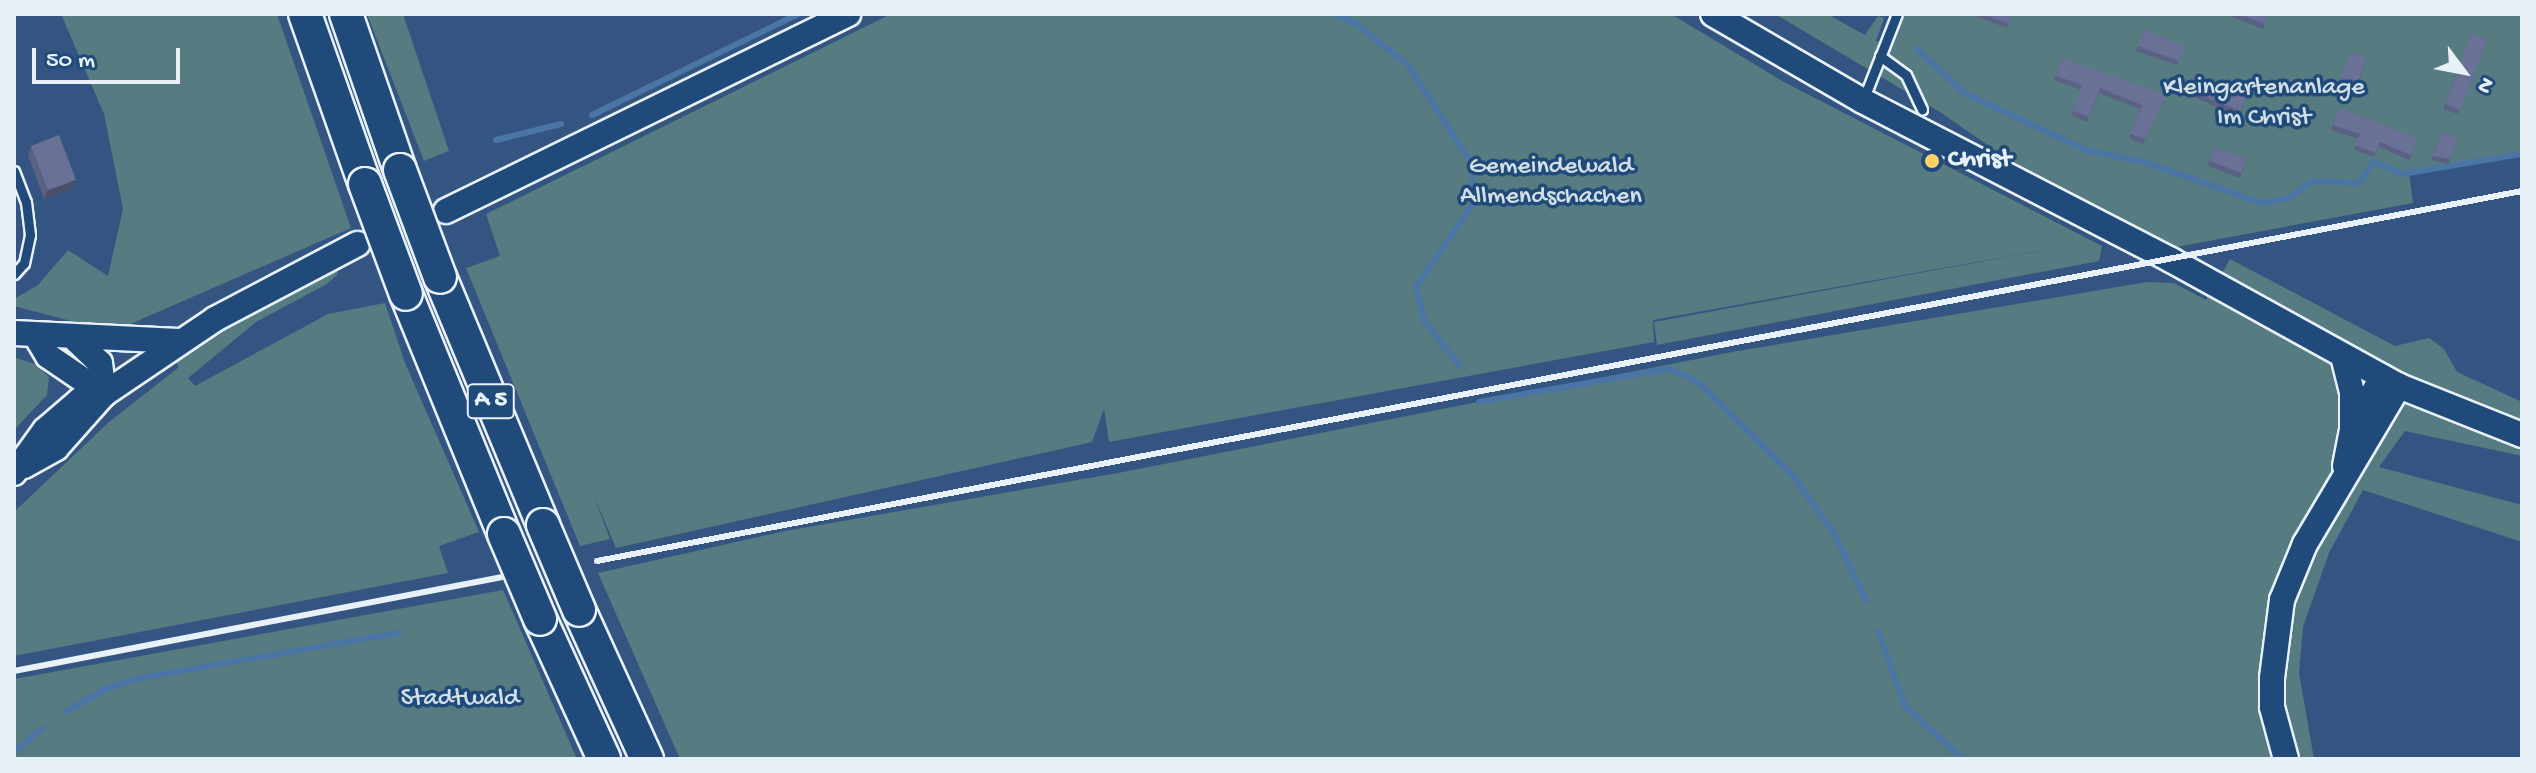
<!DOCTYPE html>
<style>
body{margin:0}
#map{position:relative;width:2536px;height:773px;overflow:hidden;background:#345582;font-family:"Gochi Hand",sans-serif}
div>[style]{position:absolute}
.green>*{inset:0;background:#567b80}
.stream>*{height:6px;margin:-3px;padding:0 3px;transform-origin:3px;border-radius:3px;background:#4a75a5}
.roads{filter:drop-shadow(2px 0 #e8f1f8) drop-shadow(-2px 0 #e8f1f8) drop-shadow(0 2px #e8f1f8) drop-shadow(0 -2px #e8f1f8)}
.lane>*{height:9px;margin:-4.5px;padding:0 4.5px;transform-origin:4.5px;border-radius:4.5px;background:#1f4a7a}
.secondary>*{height:24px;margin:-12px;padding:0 12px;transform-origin:12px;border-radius:12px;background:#1f4a7a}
.highway>*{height:32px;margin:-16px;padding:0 16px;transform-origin:16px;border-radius:16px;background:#1f4a7a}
.rail>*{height:6px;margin:-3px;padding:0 3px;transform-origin:3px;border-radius:3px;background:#e8f1f8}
.bridges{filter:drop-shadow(2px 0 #e8f1f8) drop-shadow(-2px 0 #e8f1f8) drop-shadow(0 2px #e8f1f8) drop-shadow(0 -2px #e8f1f8)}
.highway-bridge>*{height:32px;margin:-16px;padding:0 16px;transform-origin:16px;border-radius:16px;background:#1f4a7a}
.wall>*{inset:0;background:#5a6182}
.shaded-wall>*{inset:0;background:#4a4f6a}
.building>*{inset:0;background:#697197}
.dots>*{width:22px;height:22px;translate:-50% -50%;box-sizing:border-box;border:4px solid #1f4a7a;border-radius:50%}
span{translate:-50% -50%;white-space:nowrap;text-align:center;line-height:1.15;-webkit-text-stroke:7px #1f4a7a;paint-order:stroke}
.shield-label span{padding:2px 6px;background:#1f4a7a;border:2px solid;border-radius:6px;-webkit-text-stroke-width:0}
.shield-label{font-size:24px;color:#e8f1f8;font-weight:700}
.park-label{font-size:26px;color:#d2dfe6}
.poi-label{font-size:26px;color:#e8f1f8;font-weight:700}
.left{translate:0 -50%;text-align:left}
.frame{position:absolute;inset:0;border:16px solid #e8f1f8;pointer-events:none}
.north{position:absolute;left:2424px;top:32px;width:80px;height:80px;-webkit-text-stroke:6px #1f4a7a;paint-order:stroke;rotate:122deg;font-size:22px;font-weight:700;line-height:32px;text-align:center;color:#e8f1f8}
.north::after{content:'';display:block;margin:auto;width:28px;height:36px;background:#e8f1f8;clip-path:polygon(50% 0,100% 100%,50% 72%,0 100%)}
.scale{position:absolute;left:32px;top:48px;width:148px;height:36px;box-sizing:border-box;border:4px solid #e8f1f8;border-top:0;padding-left:10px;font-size:24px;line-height:28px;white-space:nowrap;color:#e8f1f8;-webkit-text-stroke:6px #1f4a7a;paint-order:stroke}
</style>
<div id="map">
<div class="green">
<div style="clip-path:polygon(61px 14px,277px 14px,351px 228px,128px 325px,94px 327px,14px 306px,14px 299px,38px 285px,68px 250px,108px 276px,123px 209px,104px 114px)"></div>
<div style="clip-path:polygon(367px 14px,403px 14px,449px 151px,424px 161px)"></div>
<div style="clip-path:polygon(891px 14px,1671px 14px,1784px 82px,2102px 246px,2099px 261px,1657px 345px,1654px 322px,2055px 248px,1653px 320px,1654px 342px,1109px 442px,1104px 409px,1092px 442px,616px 548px,594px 496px,610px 539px,580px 546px,466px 268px,500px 256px,486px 214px)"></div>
<div style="clip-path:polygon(1775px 14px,1827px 14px,1865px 35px,1878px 16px,1884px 18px,1876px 41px,1884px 45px,1897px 14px,2522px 14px,2522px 151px,2409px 172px,2413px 203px,2171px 248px,1988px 157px,1992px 148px,1940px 112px)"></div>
<div style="clip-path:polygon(2230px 259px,2395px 346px,2429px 338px,2444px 349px,2457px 372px,2522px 402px,2522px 456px,2405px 431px,2379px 467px,2522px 505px,2522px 542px,2363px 490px,2329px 553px,2303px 627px,2299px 673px,2314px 759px,680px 759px,598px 573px,785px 531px,1118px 473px,1732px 352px,2147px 282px,2174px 283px,2206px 300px)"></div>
<div style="clip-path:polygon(336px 268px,338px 274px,327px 284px,256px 322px,188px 378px,195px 386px,328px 314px,385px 303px,405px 363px,479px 532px,439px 546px,448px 573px,14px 656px,14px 512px,108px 423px,179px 367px,176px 362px,251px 310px)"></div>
<div style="clip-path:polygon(14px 357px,35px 364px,49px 377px,47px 395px,14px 430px)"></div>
<div style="clip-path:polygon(503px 590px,577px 759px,14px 759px,14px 679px)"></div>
</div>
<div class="stream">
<div style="left:1335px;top:14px;width:22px;rotate:24deg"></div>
<div style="left:1355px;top:23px;width:68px;rotate:38.4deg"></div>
<div style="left:1408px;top:65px;width:118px;rotate:57.1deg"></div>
<div style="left:1472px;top:164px;width:40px;rotate:88.6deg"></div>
<div style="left:1473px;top:204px;width:101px;rotate:124.5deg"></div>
<div style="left:1416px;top:287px;width:36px;rotate:76deg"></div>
<div style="left:1425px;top:322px;width:56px;rotate:51.5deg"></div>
<div style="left:1917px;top:49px;width:64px;rotate:43.1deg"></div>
<div style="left:1964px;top:93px;width:135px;rotate:25deg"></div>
<div style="left:2086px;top:150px;width:62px;rotate:12deg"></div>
<div style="left:2147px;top:163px;width:122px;rotate:19.2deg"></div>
<div style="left:2262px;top:203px;width:27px;rotate:-10deg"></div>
<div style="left:2289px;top:198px;width:29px;rotate:-36deg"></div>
<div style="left:2312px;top:181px;width:47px;rotate:2.4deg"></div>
<div style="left:2359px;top:183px;width:25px;rotate:-56deg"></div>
<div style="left:2373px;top:162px;width:31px;rotate:22deg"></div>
<div style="left:2402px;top:174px;width:122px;rotate:-9.5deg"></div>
<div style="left:592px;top:115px;width:229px;rotate:-26.1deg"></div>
<div style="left:496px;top:140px;width:67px;rotate:-13.8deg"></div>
<div style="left:1479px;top:402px;width:193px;rotate:-9.9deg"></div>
<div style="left:1669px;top:369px;width:32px;rotate:24deg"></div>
<div style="left:1698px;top:382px;width:136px;rotate:44.7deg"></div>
<div style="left:1795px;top:478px;width:70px;rotate:54.9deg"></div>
<div style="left:1835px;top:535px;width:73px;rotate:64.8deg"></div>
<div style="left:1878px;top:631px;width:80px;rotate:70.2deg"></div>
<div style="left:1905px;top:706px;width:79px;rotate:42.4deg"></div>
<div style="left:66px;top:711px;width:48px;rotate:-28.7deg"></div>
<div style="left:108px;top:688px;width:40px;rotate:-16deg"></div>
<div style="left:146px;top:677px;width:257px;rotate:-9.9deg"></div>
<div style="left:14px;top:752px;width:38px;rotate:-40deg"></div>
</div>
<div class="roads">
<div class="lane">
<div style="left:1880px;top:56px;width:32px;rotate:36deg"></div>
<div style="left:1906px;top:75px;width:38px;rotate:65deg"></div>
<div style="left:1864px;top:98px;width:90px;rotate:-68.6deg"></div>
<div style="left:14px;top:171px;width:33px;rotate:69deg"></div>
<div style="left:26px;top:202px;width:33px;rotate:83deg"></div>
<div style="left:30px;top:235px;width:29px;rotate:102deg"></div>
<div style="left:24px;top:263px;width:15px;rotate:132deg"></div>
</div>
<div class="secondary">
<div style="left:1713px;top:14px;width:173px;rotate:30.1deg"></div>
<div style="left:1863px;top:101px;width:347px;rotate:27.3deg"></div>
<div style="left:2171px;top:260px;width:260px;rotate:28.9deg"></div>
<div style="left:2399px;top:386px;width:132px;rotate:21.7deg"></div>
<div style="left:446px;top:211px;width:448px;rotate:-26.1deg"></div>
<div style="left:14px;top:333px;width:165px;rotate:2.8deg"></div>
<div style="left:36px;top:336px;width:23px;rotate:59deg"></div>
<div style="left:48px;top:356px;width:68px;rotate:34.2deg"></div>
<div style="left:76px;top:340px;width:33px;rotate:44deg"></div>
<div style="left:100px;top:363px;width:31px;rotate:83deg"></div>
<div style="left:2343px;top:356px;width:38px;rotate:76deg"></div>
<div style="left:2352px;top:393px;width:35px;rotate:90deg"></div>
<div style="left:24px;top:466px;width:37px;rotate:-29deg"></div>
<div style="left:56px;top:448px;width:72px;rotate:-48.4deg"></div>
<div style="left:2345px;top:466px;width:36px;rotate:-79deg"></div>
<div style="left:2352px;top:431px;width:62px;rotate:-60.9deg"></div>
<div style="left:14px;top:473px;width:53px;rotate:-54.2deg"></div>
<div style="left:45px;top:430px;width:46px;rotate:-40.6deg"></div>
<div style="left:80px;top:400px;width:25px;rotate:-14deg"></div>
<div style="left:104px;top:394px;width:134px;rotate:-34deg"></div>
<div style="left:215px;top:319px;width:161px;rotate:-27.8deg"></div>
<div style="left:2286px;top:759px;width:54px;rotate:-105.1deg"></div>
<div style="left:2272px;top:707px;width:29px;rotate:-90deg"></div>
<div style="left:2272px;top:678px;width:79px;rotate:-82.7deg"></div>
<div style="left:2282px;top:600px;width:61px;rotate:-67.7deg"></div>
<div style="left:2305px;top:544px;width:184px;rotate:-59.3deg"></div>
</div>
<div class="highway">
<div style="left:305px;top:14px;width:180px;rotate:70.6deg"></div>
<div style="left:346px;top:14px;width:165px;rotate:70.9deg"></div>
<div style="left:440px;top:277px;width:269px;rotate:67.4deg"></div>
<div style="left:406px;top:294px;width:259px;rotate:67.8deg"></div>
<div style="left:579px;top:610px;width:164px;rotate:65.5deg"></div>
<div style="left:540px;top:619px;width:154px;rotate:65.4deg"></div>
</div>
</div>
<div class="rail">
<div style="left:597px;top:561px;width:1960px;rotate:-10.88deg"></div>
<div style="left:14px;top:671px;width:496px;rotate:-10.9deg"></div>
</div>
<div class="bridges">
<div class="highway-bridge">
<div style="left:400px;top:170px;width:114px;rotate:69.5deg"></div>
<div style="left:365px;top:184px;width:117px;rotate:69.6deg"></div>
<div style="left:543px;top:525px;width:92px;rotate:67deg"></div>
<div style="left:504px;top:534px;width:92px;rotate:67deg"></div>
</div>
</div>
<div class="wall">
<div style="clip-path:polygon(1970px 14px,2013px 14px,2007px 28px)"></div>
<div style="clip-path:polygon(2225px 14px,2268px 14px,2263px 29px)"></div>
<div style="clip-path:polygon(2145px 29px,2179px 61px,2177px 65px,2136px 51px)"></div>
<div style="clip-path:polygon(2472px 33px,2487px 39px,2458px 114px,2443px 109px)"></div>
<div style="clip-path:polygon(2351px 52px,2367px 58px,2353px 98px,2335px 92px)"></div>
<div style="clip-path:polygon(2062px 58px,2165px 99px,2143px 144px,2129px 138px,2140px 109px,2099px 93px,2087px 122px,2071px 115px,2081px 90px,2054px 80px)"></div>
<div style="clip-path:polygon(2195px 73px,2246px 98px,2238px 116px,2187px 94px)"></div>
<div style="clip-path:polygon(2339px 108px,2418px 138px,2409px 160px,2378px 146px,2374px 157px,2354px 150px,2358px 139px,2331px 130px)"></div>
<div style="clip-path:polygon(2442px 132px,2458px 139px,2448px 164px,2431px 160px)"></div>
<div style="clip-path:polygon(31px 146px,72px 189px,44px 199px,28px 155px)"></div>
<div style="clip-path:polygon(2214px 147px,2247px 159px,2240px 178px,2208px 166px)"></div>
</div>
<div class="shaded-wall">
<div style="clip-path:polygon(76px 180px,72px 189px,44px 199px,48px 190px)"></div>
</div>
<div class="building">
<div style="clip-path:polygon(1983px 14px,2013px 14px,2009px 24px)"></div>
<div style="clip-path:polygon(2239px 14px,2268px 14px,2265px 24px)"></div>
<div style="clip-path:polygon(2145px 29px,2184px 47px,2179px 61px,2137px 46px)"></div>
<div style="clip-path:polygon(2472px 33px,2487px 39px,2460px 110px,2445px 104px)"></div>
<div style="clip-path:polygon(2351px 52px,2367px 58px,2354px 93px,2337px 87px)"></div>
<div style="clip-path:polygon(2062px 58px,2167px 95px,2145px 139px,2130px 134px,2142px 105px,2100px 88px,2089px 117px,2073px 111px,2082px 85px,2056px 76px)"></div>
<div style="clip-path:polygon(2195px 73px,2246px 98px,2240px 111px,2188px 90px)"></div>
<div style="clip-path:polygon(2339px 108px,2418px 138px,2411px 155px,2380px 142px,2375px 153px,2355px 145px,2360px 134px,2333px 125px)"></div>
<div style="clip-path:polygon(2442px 132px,2458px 139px,2450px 159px,2433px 156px)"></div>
<div style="clip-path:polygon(59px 135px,76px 180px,48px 190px,31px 146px)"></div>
<div style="clip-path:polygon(2214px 147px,2247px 159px,2241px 173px,2210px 161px)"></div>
</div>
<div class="dots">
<div style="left:1932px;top:161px;background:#ffd166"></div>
</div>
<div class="shield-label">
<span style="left:491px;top:401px">A 5</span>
</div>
<div class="park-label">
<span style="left:2264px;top:104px">Kleingartenanlage<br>Im Christ</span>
<span style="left:1551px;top:183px">Gemeindewald<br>Allmendschachen</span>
<span style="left:460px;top:700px">Stadtwald</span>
</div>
<div class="poi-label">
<span class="left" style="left:1948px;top:161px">Christ</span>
</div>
<div class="frame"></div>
<div class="north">N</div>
<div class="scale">50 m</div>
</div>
